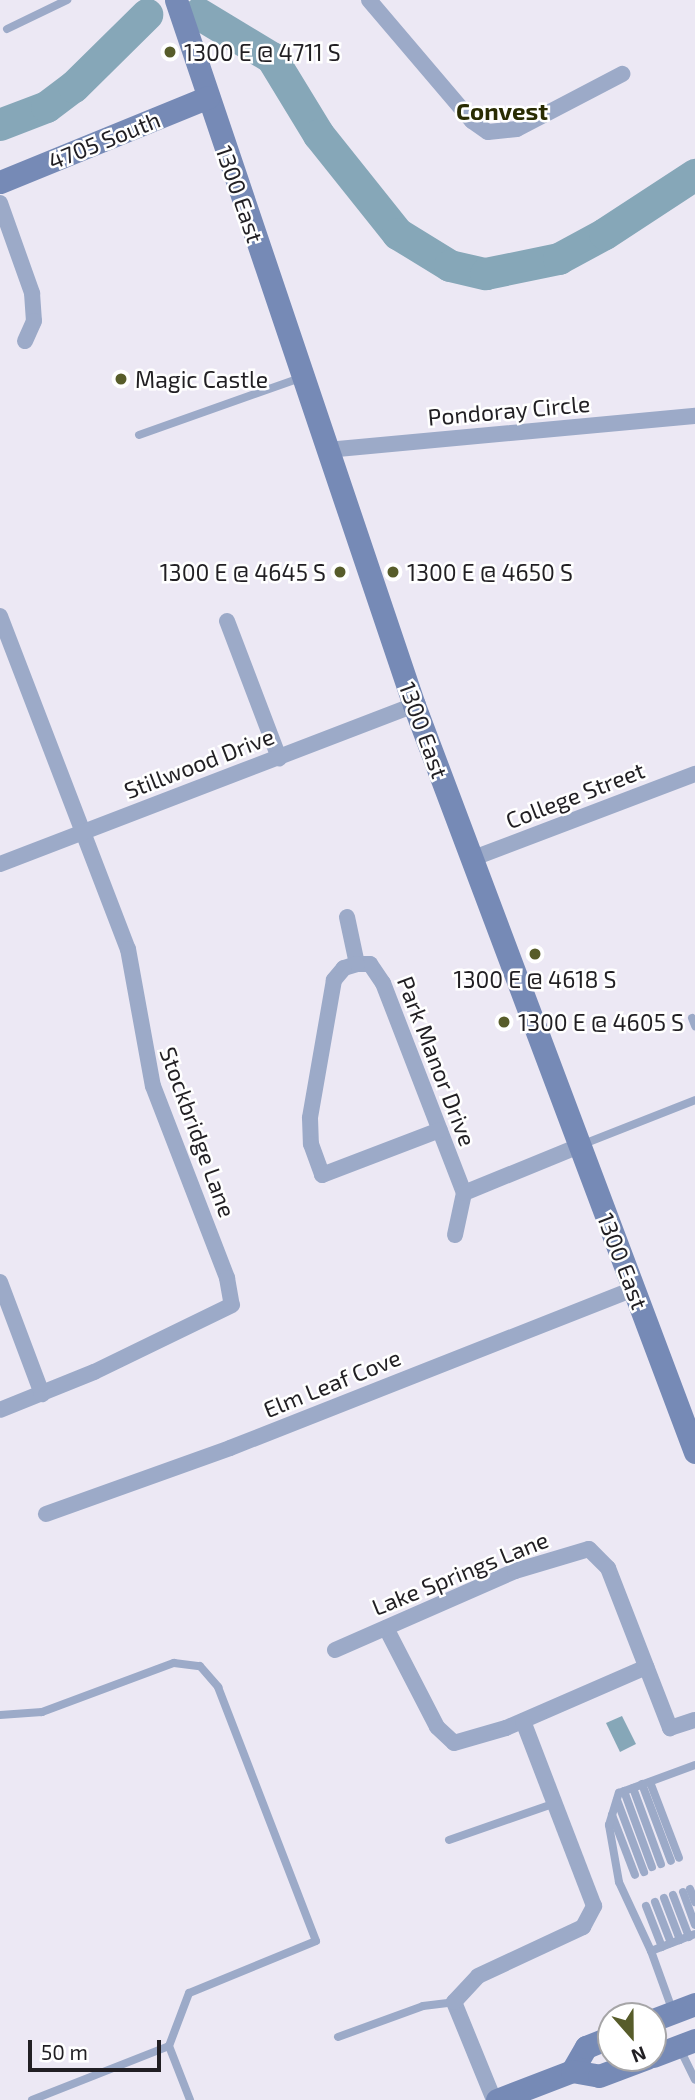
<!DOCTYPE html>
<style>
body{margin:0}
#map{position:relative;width:695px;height:2100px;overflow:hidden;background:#ece8f4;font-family:"Exo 2",sans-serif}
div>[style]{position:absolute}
.water>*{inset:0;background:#86a7b8}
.river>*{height:32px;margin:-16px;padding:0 16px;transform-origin:16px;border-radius:16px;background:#86a7b8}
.lane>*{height:8px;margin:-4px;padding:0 4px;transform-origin:4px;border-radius:4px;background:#9caac8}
.street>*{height:16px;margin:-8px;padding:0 8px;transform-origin:8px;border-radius:8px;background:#9caac8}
.secondary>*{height:23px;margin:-11.5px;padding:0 11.5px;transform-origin:11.5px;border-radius:11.5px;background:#768ab6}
.dots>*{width:19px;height:19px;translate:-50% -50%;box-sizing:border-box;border:4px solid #fff;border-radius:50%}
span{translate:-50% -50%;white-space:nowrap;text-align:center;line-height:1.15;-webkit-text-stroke:5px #fff;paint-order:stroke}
.poi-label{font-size:23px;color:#211f23}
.left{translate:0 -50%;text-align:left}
.right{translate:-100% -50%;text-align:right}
.street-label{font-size:23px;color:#211f23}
.neighbourhood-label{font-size:24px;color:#292c03;font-weight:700}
.north{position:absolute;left:597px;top:2002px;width:70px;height:70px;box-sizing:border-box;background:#fff;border:2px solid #a6a5a7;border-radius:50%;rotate:159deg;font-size:19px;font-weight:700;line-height:28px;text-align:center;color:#211f23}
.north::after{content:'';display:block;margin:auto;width:24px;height:32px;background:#575c2a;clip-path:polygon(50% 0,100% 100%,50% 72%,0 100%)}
.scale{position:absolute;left:28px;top:2040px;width:133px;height:32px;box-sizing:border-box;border:4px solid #211f23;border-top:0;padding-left:9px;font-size:21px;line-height:24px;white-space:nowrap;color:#211f23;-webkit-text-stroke:5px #fff;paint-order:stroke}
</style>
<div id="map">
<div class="water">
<div style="clip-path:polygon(622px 1716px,636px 1744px,620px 1752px,606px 1723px)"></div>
</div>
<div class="river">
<div style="left:199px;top:14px;width:85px;rotate:31.1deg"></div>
<div style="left:272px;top:58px;width:90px;rotate:58.6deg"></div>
<div style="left:319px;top:135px;width:127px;rotate:51.4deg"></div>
<div style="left:398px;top:234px;width:61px;rotate:31.6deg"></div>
<div style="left:450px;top:266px;width:37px;rotate:13deg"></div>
<div style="left:486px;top:274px;width:75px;rotate:-11.6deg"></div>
<div style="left:559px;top:259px;width:52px;rotate:-28.5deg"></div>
<div style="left:605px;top:234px;width:108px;rotate:-33.2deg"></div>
<div style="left:0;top:125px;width:50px;rotate:-21deg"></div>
<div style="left:47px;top:107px;width:34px;rotate:-37deg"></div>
<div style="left:74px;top:87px;width:103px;rotate:-44.6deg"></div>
</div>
<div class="lane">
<div style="left:7px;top:29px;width:67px;rotate:-25.8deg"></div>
<div style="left:139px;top:435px;width:171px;rotate:-19.5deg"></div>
<div style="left:692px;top:1018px;width:9px;rotate:69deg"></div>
<div style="left:581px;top:1145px;width:123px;rotate:-21.5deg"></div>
<div style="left:0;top:1715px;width:42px;rotate:-4.1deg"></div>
<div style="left:42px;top:1712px;width:141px;rotate:-20.4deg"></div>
<div style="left:174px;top:1663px;width:26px;rotate:7deg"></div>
<div style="left:200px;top:1666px;width:28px;rotate:49deg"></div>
<div style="left:218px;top:1687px;width:272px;rotate:68.9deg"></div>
<div style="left:316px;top:1941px;width:137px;rotate:157.7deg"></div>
<div style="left:189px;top:1993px;width:57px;rotate:110.7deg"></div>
<div style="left:169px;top:2046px;width:58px;rotate:68.7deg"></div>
<div style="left:650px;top:1782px;width:81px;rotate:69.1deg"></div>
<div style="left:642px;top:1784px;width:82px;rotate:69.4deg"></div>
<div style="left:633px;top:1788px;width:81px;rotate:69.8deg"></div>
<div style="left:624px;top:1791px;width:81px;rotate:69.8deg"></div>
<div style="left:617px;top:1800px;width:77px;rotate:69.4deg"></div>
<div style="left:612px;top:1815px;width:64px;rotate:69deg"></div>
<div style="left:449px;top:1840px;width:112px;rotate:-19.2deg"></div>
<div style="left:690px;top:1889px;width:14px;rotate:69deg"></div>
<div style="left:683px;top:1892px;width:35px;rotate:70deg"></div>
<div style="left:673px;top:1895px;width:45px;rotate:69.1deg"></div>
<div style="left:664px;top:1898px;width:45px;rotate:69.1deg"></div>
<div style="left:655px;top:1902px;width:44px;rotate:68.7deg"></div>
<div style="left:646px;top:1906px;width:44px;rotate:68.7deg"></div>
<div style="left:651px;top:1951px;width:76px;rotate:-114.9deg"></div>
<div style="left:619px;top:1882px;width:58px;rotate:-100deg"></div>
<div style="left:609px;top:1825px;width:34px;rotate:-73deg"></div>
<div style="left:619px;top:1793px;width:81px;rotate:-20.2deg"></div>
<div style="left:672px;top:2009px;width:62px;rotate:-109.9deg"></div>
<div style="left:651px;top:1951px;width:47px;rotate:-21.1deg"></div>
<div style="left:338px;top:2037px;width:90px;rotate:-20deg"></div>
<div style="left:423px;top:2006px;width:31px;rotate:-7deg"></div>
<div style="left:680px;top:2049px;width:34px;rotate:64deg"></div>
<div style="left:32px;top:2100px;width:147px;rotate:-21.5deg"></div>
</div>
<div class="street">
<div style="left:369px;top:0;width:159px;rotate:49.6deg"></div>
<div style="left:472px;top:121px;width:19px;rotate:35deg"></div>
<div style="left:488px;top:132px;width:29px;rotate:-6deg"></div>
<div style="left:517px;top:129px;width:119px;rotate:-27.6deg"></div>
<div style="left:0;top:203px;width:96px;rotate:70.4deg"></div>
<div style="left:32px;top:293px;width:28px;rotate:86deg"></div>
<div style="left:34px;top:321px;width:22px;rotate:114deg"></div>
<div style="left:327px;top:450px;width:370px;rotate:-5.3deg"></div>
<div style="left:0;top:616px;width:357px;rotate:69deg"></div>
<div style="left:128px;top:949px;width:139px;rotate:79.7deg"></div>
<div style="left:153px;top:1086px;width:206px;rotate:68.9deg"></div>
<div style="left:227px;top:1278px;width:27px;rotate:80deg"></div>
<div style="left:232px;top:1305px;width:153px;rotate:154.1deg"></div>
<div style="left:94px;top:1372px;width:101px;rotate:158deg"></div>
<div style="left:227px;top:621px;width:147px;rotate:69.2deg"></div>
<div style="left:471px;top:859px;width:240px;rotate:-20.8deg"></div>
<div style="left:0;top:864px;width:443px;rotate:-21deg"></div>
<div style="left:347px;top:917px;width:48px;rotate:78deg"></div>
<div style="left:357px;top:964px;width:13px"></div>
<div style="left:370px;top:964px;width:23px;rotate:56deg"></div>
<div style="left:383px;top:983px;width:225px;rotate:68.9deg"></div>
<div style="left:464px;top:1193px;width:43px;rotate:102.1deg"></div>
<div style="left:357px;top:964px;width:14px;rotate:163deg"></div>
<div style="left:344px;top:968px;width:16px;rotate:130deg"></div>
<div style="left:334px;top:980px;width:140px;rotate:99.9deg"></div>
<div style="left:310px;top:1118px;width:26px;rotate:88deg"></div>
<div style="left:311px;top:1144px;width:33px;rotate:70deg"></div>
<div style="left:322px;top:1175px;width:126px;rotate:-20.9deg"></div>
<div style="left:464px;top:1193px;width:124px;rotate:-22.2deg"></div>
<div style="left:0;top:1282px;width:120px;rotate:69.4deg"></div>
<div style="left:46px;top:1514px;width:195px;rotate:-19.7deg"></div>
<div style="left:230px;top:1448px;width:433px;rotate:-21.5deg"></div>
<div style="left:386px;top:1628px;width:111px;rotate:62.7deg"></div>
<div style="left:437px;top:1727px;width:23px;rotate:43deg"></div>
<div style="left:454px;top:1743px;width:54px;rotate:-16.1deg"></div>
<div style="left:506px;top:1728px;width:153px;rotate:-23.5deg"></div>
<div style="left:335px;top:1650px;width:197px;rotate:-23.7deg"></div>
<div style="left:515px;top:1571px;width:77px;rotate:-16.6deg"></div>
<div style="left:589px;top:1549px;width:27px;rotate:45deg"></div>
<div style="left:608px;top:1568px;width:172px;rotate:68.8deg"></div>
<div style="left:670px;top:1728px;width:26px;rotate:-18deg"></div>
<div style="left:494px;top:2100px;width:106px;rotate:-112.2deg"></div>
<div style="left:454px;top:2002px;width:35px;rotate:-47deg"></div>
<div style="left:478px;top:1976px;width:116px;rotate:-25deg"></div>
<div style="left:583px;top:1927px;width:24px;rotate:-62deg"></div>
<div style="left:594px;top:1906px;width:198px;rotate:-111deg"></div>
</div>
<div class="secondary">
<div style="left:176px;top:0;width:744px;rotate:71.35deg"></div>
<div style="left:414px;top:705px;width:798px;rotate:69.39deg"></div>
<div style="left:0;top:182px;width:225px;rotate:-22.2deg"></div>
<div style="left:653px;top:2020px;width:45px;rotate:-20.9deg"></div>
<div style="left:653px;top:2056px;width:45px;rotate:-20.9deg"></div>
<div style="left:572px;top:2071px;width:28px;rotate:-60deg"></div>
<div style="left:586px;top:2047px;width:27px;rotate:-22deg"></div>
<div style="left:497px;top:2100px;width:80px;rotate:-21.1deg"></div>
<div style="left:572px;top:2071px;width:27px;rotate:10deg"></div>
<div style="left:599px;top:2076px;width:51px;rotate:-20.6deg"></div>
</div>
<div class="dots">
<div style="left:170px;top:52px;background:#575c2a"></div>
<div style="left:121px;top:379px;background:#575c2a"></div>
<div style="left:340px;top:572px;background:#575c2a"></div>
<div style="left:393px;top:572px;background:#575c2a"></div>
<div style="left:535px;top:954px;background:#575c2a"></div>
<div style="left:504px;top:1022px;background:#575c2a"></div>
</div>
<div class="poi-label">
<span class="left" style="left:184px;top:52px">1300 E @ 4711 S</span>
<span class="left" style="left:135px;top:379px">Magic Castle</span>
<span class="right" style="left:326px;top:572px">1300 E @ 4645 S</span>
<span class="left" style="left:407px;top:572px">1300 E @ 4650 S</span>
<span style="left:535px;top:979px">1300 E @ 4618 S</span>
<span class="left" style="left:518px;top:1022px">1300 E @ 4605 S</span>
</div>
<div class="street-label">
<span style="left:104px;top:140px;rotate:-22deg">4705 South</span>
<span style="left:240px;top:194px;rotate:71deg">1300 East</span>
<span style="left:509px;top:410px;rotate:-5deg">Pondoray Circle</span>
<span style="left:424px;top:730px;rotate:70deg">1300 East</span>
<span style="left:199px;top:763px;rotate:-21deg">Stillwood Drive</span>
<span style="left:575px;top:795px;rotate:-21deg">College Street</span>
<span style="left:437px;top:1061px;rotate:69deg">Park Manor Drive</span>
<span style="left:198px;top:1132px;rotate:70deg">Stockbridge Lane</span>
<span style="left:623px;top:1261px;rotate:69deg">1300 East</span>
<span style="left:332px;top:1383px;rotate:-22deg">Elm Leaf Cove</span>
<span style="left:460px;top:1573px;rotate:-22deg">Lake Springs Lane</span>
</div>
<div class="neighbourhood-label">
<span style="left:502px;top:111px">Convest</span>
</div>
<div class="north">N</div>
<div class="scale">50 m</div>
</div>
